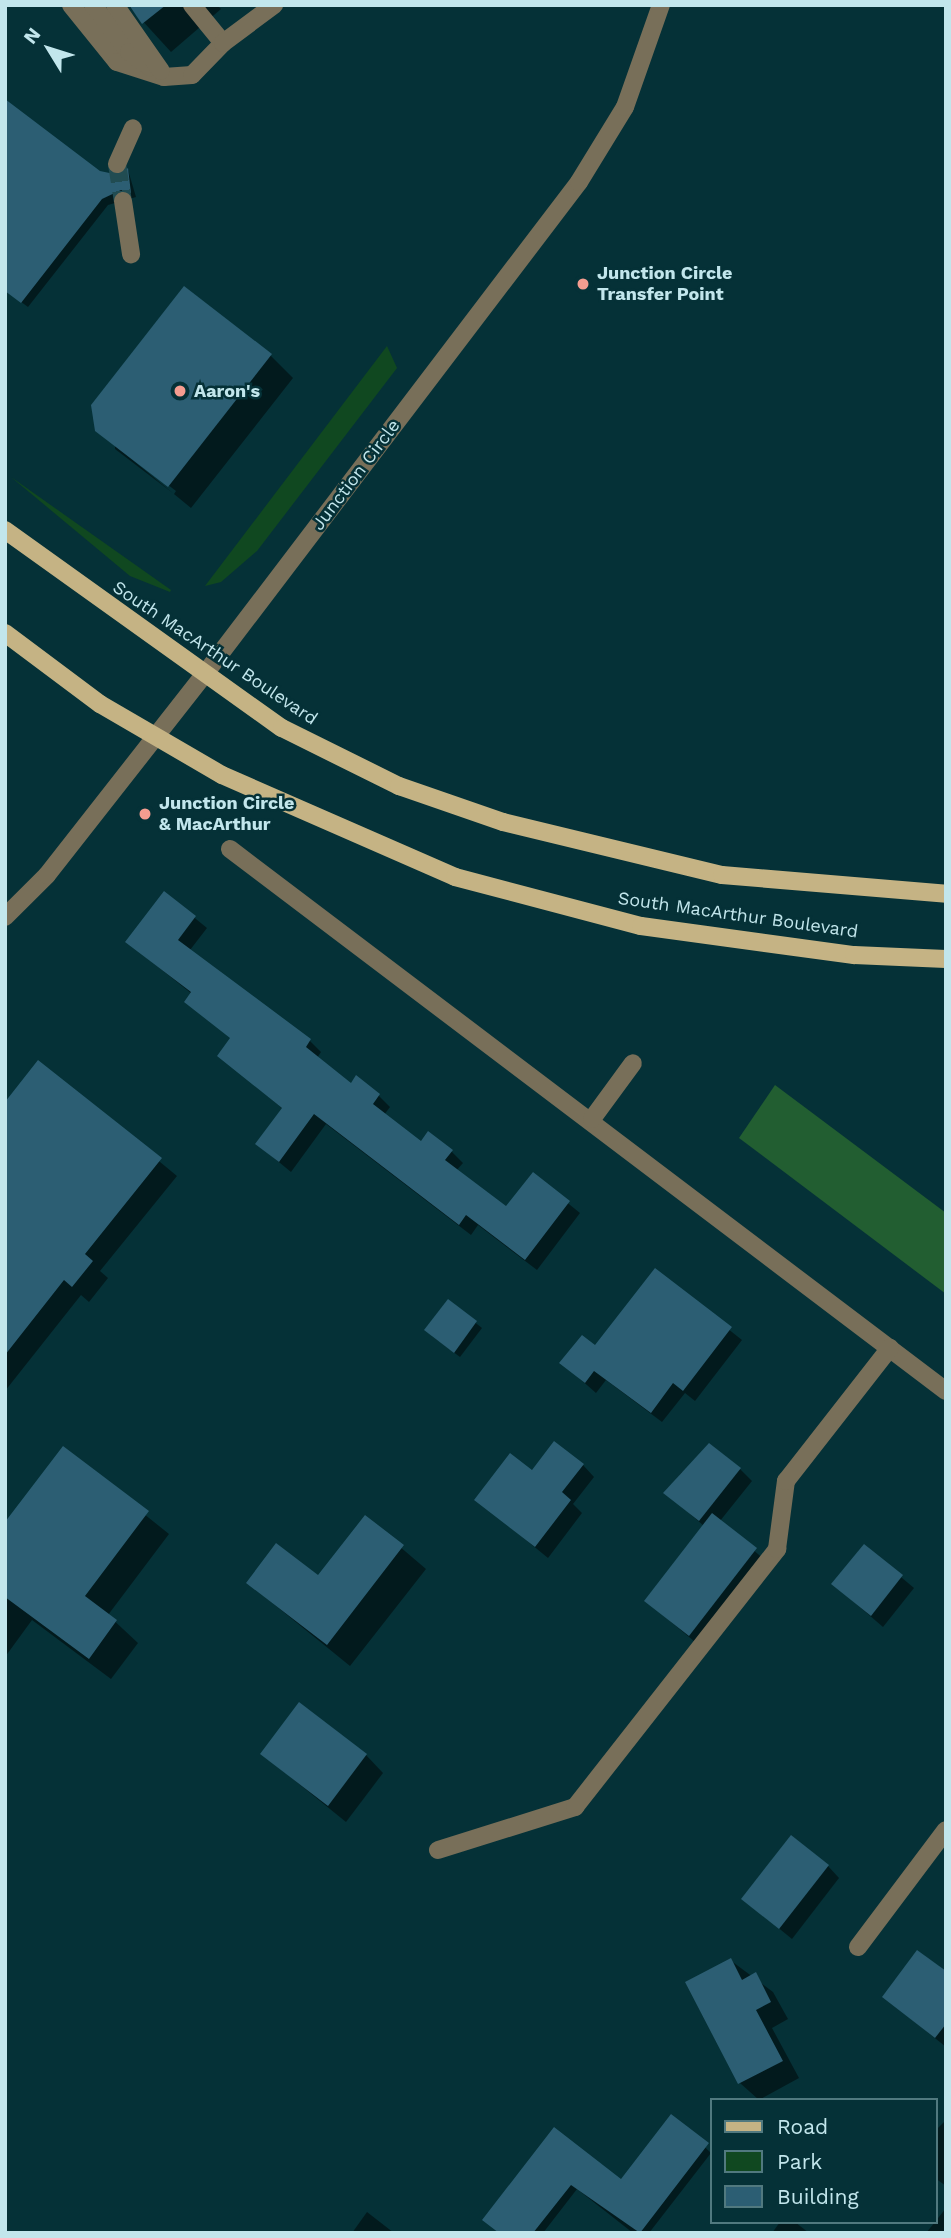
<!DOCTYPE html>
<style>
body{margin:0}
#map{position:relative;width:951px;height:2238px;overflow:hidden;background:#053137;font-family:"Work Sans",sans-serif}
div>[style]{position:absolute}
.green>*{inset:0;background:#104820}
.forest>*{inset:0;background:#225e31}
.shadow>*{inset:0;background:#0007}
.building>*{inset:0;background:#2c5e73}
.minor-tunnel>*{height:18px;margin-top:-9px;transform-origin:0;background:repeating-linear-gradient(90deg,#214c52 0 18px,transparent 0 27px)}
.minor>*{height:18px;margin:-9px;padding:0 9px;transform-origin:9px;border-radius:9px;background:#786f59}
.major>*{height:18px;margin:-9px;padding:0 9px;transform-origin:9px;border-radius:9px;background:#c5b384}
.dots>*{width:19px;height:19px;translate:-50% -50%;box-sizing:border-box;border:4px solid #053137;border-radius:50%}
span{translate:-50% -50%;white-space:nowrap;text-align:center;line-height:1.15;-webkit-text-stroke:5px #053137;paint-order:stroke}
.poi-label{font-size:18px;color:#c2e6ec;font-weight:700}
.left{translate:0 -50%;text-align:left}
.street-label{font-size:18px;color:#c2e6ec}
.frame{position:absolute;inset:0;border:7px solid #c2e6ec;pointer-events:none}
.legend{position:absolute;left:710px;top:2098px;width:228px;height:126px;box-sizing:border-box;background:#053137;border:2px solid #51797f;margin:0;padding:9px 12px;list-style:none;font-size:21px;color:#c2e6ec}
.legend li{display:flex;align-items:center;gap:14px;height:35px}
.legend b{width:35px;border:2px solid #51797f}
.north{position:absolute;left:14px;top:14px;width:70px;height:70px;-webkit-text-stroke:5px #053137;paint-order:stroke;rotate:308deg;font-size:19px;font-weight:700;line-height:28px;text-align:center;color:#c2e6ec}
.north::after{content:'';display:block;margin:auto;width:24px;height:32px;background:#c2e6ec;clip-path:polygon(50% 0,100% 100%,50% 72%,0 100%)}
</style>
<div id="map">
<div class="green">
<div style="clip-path:polygon(387px 346px,397px 368px,257px 551px,221px 582px,205px 586px)"></div>
<div style="clip-path:polygon(11px 477px,171px 590px,170px 592px,130px 576px)"></div>
</div>
<div class="forest">
<div style="clip-path:polygon(775px 1085px,946px 1213px,946px 1294px,739px 1138px)"></div>
</div>
<div class="shadow">
<div style="clip-path:polygon(128px 5px,217px 5px,221px 9px,171px 52px)"></div>
<div style="clip-path:polygon(128px 170px,136px 197px,108px 205px,28px 307px,5px 290px,100px 173px,119px 177px)"></div>
<div style="clip-path:polygon(evenodd,270px 355px,293px 378px,191px 508px,96px 430px,270px 355px,115px 444px,176px 491px,174px 494px,115px 449px,115px 444px)"></div>
<div style="clip-path:polygon(164px 893px,207px 928px,190px 950px,310px 1041px,321px 1052px,317px 1058px,351px 1085px,356px 1078px,379px 1096px,390px 1107px,384px 1115px,421px 1144px,429px 1134px,452px 1152px,463px 1163px,456px 1171px,507px 1209px,533px 1175px,580px 1213px,537px 1270px,478px 1225px,471px 1235px,326px 1124px,291px 1172px,257px 1144px,283px 1109px,219px 1055px,232px 1039px,186px 1001px,192px 994px,127px 942px)"></div>
<div style="clip-path:polygon(39px 1062px,177px 1176px,100px 1271px,108px 1278px,89px 1302px,81px 1295px,5px 1391px,5px 1105px)"></div>
<div style="clip-path:polygon(655px 1271px,742px 1340px,695px 1401px,685px 1393px,662px 1422px,606px 1380px,596px 1393px,562px 1363px,595px 1347px)"></div>
<div style="clip-path:polygon(448px 1301px,482px 1328px,460px 1357px,432px 1336px)"></div>
<div style="clip-path:polygon(63px 1449px,169px 1534px,108px 1615px,138px 1643px,111px 1679px,32px 1620px,5px 1657px,5px 1525px)"></div>
<div style="clip-path:polygon(583px 1465px,594px 1477px,573px 1504px,582px 1513px,548px 1558px,477px 1500px,532px 1472px)"></div>
<div style="clip-path:polygon(740px 1469px,752px 1481px,720px 1521px,773px 1567px,707px 1652px,646px 1601px,704px 1526px,666px 1493px,682px 1472px)"></div>
<div style="clip-path:polygon(365px 1517px,426px 1569px,350px 1666px,248px 1583px,319px 1577px)"></div>
<div style="clip-path:polygon(864px 1546px,914px 1588px,883px 1627px,833px 1584px)"></div>
<div style="clip-path:polygon(262px 1754px,366px 1755px,383px 1773px,346px 1822px)"></div>
<div style="clip-path:polygon(828px 1866px,839px 1878px,792px 1939px,743px 1899px)"></div>
<div style="clip-path:polygon(730px 1960px,773px 1992px,788px 2019px,772px 2028px,799px 2078px,759px 2100px,740px 2083px)"></div>
<div style="clip-path:polygon(946px 1974px,946px 2047px,884px 1997px)"></div>
<div style="clip-path:polygon(672px 2116px,711px 2153px,649px 2233px,633px 2233px,577px 2189px,543px 2233px,500px 2233px,554px 2129px,621px 2181px)"></div>
<div style="clip-path:polygon(946px 2120px,946px 2186px,935px 2178px,935px 2131px)"></div>
<div style="clip-path:polygon(946px 2208px,946px 2233px,926px 2233px,935px 2222px)"></div>
<div style="clip-path:polygon(367px 2212px,394px 2233px,352px 2233px)"></div>
<div style="clip-path:polygon(780px 2222px,795px 2222px,809px 2233px,772px 2233px)"></div>
</div>
<div class="building">
<div style="clip-path:polygon(129px 5px,166px 5px,142px 24px)"></div>
<div style="clip-path:polygon(5px 99px,100px 171px,119px 175px,128px 168px,131px 193px,121px 190px,102px 199px,21px 303px,5px 291px)"></div>
<div style="clip-path:polygon(184px 286px,272px 354px,168px 487px,95px 431px,91px 405px)"></div>
<div style="clip-path:polygon(164px 891px,196px 916px,178px 940px,311px 1039px,306px 1047px,351px 1083px,356px 1075px,380px 1094px,373px 1104px,421px 1141px,428px 1131px,453px 1150px,445px 1160px,506px 1206px,533px 1172px,570px 1201px,525px 1260px,466px 1215px,459px 1225px,314px 1114px,279px 1162px,255px 1144px,282px 1108px,217px 1056px,230px 1038px,184px 1002px,191px 992px,125px 942px)"></div>
<div style="clip-path:polygon(38px 1060px,162px 1158px,85px 1254px,93px 1261px,72px 1287px,64px 1280px,5px 1355px,5px 1102px)"></div>
<div style="clip-path:polygon(655px 1268px,732px 1327px,683px 1391px,673px 1383px,651px 1413px,594px 1371px,585px 1383px,559px 1363px,582px 1335px,595px 1345px)"></div>
<div style="clip-path:polygon(448px 1299px,477px 1321px,454px 1353px,424px 1330px)"></div>
<div style="clip-path:polygon(554px 1441px,584px 1464px,562px 1492px,571px 1500px,535px 1547px,474px 1500px,510px 1453px,532px 1470px)"></div>
<div style="clip-path:polygon(709px 1443px,741px 1468px,699px 1521px,663px 1493px)"></div>
<div style="clip-path:polygon(63px 1446px,149px 1511px,85px 1596px,117px 1620px,89px 1659px,5px 1597px,5px 1522px)"></div>
<div style="clip-path:polygon(712px 1513px,757px 1548px,689px 1636px,644px 1601px)"></div>
<div style="clip-path:polygon(365px 1515px,404px 1545px,327px 1645px,246px 1583px,276px 1543px,318px 1575px)"></div>
<div style="clip-path:polygon(864px 1544px,903px 1575px,871px 1616px,831px 1584px)"></div>
<div style="clip-path:polygon(299px 1702px,367px 1754px,328px 1806px,260px 1754px)"></div>
<div style="clip-path:polygon(791px 1835px,829px 1865px,779px 1929px,741px 1899px)"></div>
<div style="clip-path:polygon(917px 1950px,946px 1971px,946px 2024px,935px 2038px,882px 1997px)"></div>
<div style="clip-path:polygon(731px 1958px,742px 1980px,756px 1972px,771px 2002px,756px 2010px,783px 2061px,738px 2084px,685px 1982px)"></div>
<div style="clip-path:polygon(671px 2114px,709px 2143px,640px 2233px,571px 2185px,533px 2233px,499px 2233px,482px 2220px,554px 2127px,621px 2179px)"></div>
</div>
<div class="minor-tunnel">
<div style="left:117px;top:164px;width:37px;rotate:81deg"></div>
</div>
<div class="minor">
<div style="left:71px;top:5px;width:73px;rotate:51.1deg"></div>
<div style="left:117px;top:62px;width:49px;rotate:17.7deg"></div>
<div style="left:164px;top:77px;width:28px;rotate:-4deg"></div>
<div style="left:192px;top:75px;width:45px;rotate:-45.9deg"></div>
<div style="left:223px;top:43px;width:49px;rotate:-129.2deg"></div>
<div style="left:93px;top:5px;width:59px;rotate:52.5deg"></div>
<div style="left:129px;top:52px;width:26px;rotate:36deg"></div>
<div style="left:115px;top:5px;width:80px;rotate:55.1deg"></div>
<div style="left:223px;top:43px;width:64px;rotate:-36.7deg"></div>
<div style="left:117px;top:164px;width:39px;rotate:-66deg"></div>
<div style="left:123px;top:201px;width:54px;rotate:81.4deg"></div>
<div style="left:230px;top:849px;width:898px;rotate:37.13deg"></div>
<div style="left:5px;top:917px;width:59px;rotate:-45deg"></div>
<div style="left:47px;top:875px;width:254px;rotate:-51.9deg"></div>
<div style="left:204px;top:675px;width:619px;rotate:-52.74deg"></div>
<div style="left:579px;top:182px;width:88px;rotate:-58.5deg"></div>
<div style="left:625px;top:107px;width:108px;rotate:-70.6deg"></div>
<div style="left:592px;top:1119px;width:69px;rotate:-53.8deg"></div>
<div style="left:438px;top:1850px;width:144px;rotate:-17.4deg"></div>
<div style="left:575px;top:1807px;width:328px;rotate:-51.9deg"></div>
<div style="left:777px;top:1549px;width:69px;rotate:-82.5deg"></div>
<div style="left:786px;top:1481px;width:169px;rotate:-52deg"></div>
<div style="left:858px;top:1947px;width:146px;rotate:-53.1deg"></div>
</div>
<div class="major">
<div style="left:5px;top:530px;width:340px;rotate:35.6deg"></div>
<div style="left:282px;top:728px;width:131px;rotate:26.4deg"></div>
<div style="left:399px;top:786px;width:110px;rotate:19.1deg"></div>
<div style="left:503px;top:822px;width:225px;rotate:13.6deg"></div>
<div style="left:722px;top:875px;width:225px;rotate:4.8deg"></div>
<div style="left:5px;top:633px;width:119px;rotate:36.8deg"></div>
<div style="left:100px;top:704px;width:141px;rotate:30.2deg"></div>
<div style="left:222px;top:775px;width:254px;rotate:23.6deg"></div>
<div style="left:455px;top:877px;width:192px;rotate:14.8deg"></div>
<div style="left:641px;top:926px;width:215px;rotate:7.8deg"></div>
<div style="left:854px;top:955px;width:92px;rotate:2.5deg"></div>
</div>
<div class="dots">
<div style="left:583px;top:284px;background:#f59d90"></div>
<div style="left:180px;top:391px;background:#f59d90"></div>
<div style="left:145px;top:814px;background:#f59d90"></div>
</div>
<div class="poi-label">
<span class="left" style="left:597px;top:284px">Junction Circle<br>Transfer Point</span>
<span class="left" style="left:194px;top:391px">Aaron's</span>
<span class="left" style="left:159px;top:814px">Junction Circle<br>&amp; MacArthur</span>
</div>
<div class="street-label">
<span style="left:356px;top:475px;rotate:-53deg">Junction Circle</span>
<span style="left:215px;top:653px;rotate:34deg">South MacArthur Boulevard</span>
<span style="left:738px;top:915px;rotate:8deg">South MacArthur Boulevard</span>
</div>
<div class="frame"></div>
<ul class="legend">
<li><b style="height:9px;background:#c5b384"></b>Road</li>
<li><b style="height:19px;background:#104820"></b>Park</li>
<li><b style="height:19px;background:#2c5e73"></b>Building</li>
</ul>
<div class="north">N</div>
</div>
